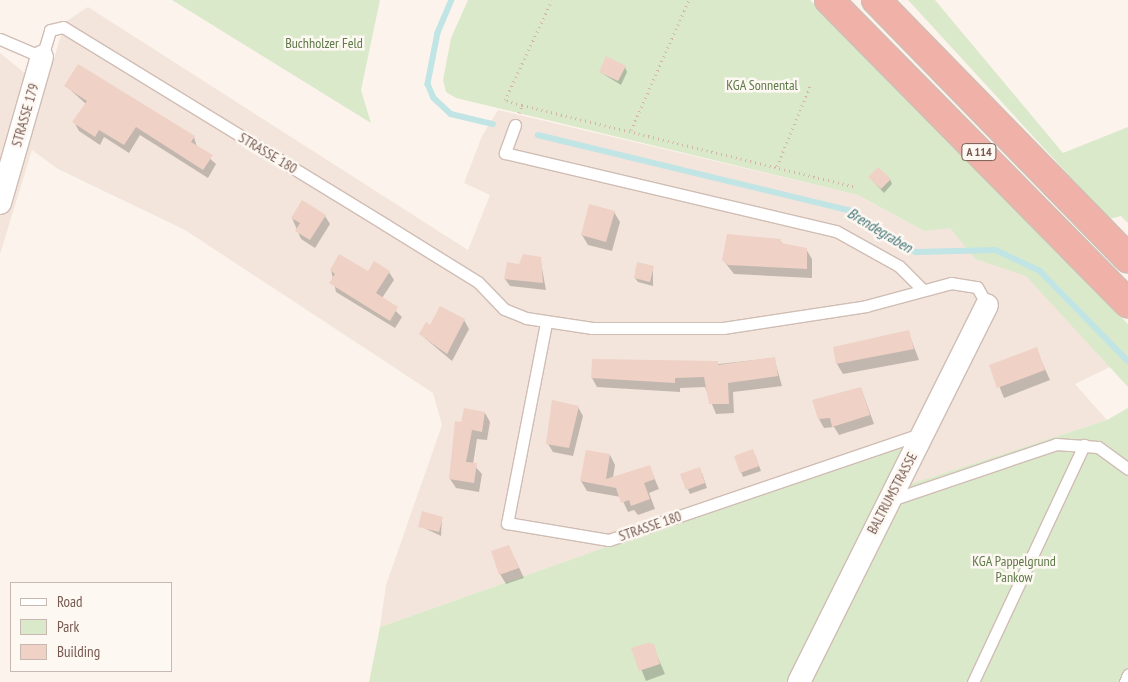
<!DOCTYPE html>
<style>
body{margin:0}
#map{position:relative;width:1128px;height:682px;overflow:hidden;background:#fcf4ec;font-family:"PT Sans Narrow",sans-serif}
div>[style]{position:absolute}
.residential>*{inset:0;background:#f3e5db}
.green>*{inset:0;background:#dbe9cb}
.shadow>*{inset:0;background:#0003}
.stream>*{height:5.5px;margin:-2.75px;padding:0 2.75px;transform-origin:2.75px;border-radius:2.75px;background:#c1e4e5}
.building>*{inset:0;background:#efd1c6}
.path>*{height:3px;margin-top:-1.5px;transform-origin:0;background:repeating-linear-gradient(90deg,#d5b4a8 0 1px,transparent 0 5px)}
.roads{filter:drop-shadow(1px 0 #d0bdb4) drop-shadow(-1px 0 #d0bdb4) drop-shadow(0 1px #d0bdb4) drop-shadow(0 -1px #d0bdb4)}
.lane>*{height:11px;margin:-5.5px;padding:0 5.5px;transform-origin:5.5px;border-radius:5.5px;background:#fff}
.street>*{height:22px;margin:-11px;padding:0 11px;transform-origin:11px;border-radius:11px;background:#fff}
.highway>*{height:28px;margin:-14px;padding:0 14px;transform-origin:14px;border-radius:14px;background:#f0b2a8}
span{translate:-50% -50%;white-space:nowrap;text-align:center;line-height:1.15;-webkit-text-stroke:5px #fef8f3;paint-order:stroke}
.shield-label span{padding:1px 4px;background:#fef8f3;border:1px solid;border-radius:4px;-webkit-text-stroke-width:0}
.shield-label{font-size:12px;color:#765950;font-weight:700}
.park-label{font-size:14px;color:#5e7a49}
.street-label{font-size:14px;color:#765950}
.water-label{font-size:15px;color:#447779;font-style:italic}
.legend{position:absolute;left:10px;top:582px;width:162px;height:90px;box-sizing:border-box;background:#fef8f3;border:1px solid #c8b8b2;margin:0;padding:6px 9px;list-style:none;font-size:15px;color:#765950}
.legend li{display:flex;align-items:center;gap:10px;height:25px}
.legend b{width:25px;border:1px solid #c8b8b2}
</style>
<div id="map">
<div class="residential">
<div style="clip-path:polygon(88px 7px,468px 250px,490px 195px,464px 183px,482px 136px,498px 110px,858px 195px,924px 231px,950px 227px,975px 259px,1026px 275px,1112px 366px,1075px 384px,1107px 420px,901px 487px,901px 443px,380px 627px,386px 585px,442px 425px,433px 393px,185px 230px,58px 169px,32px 150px,0 254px,0 53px,26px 74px,47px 82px,65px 22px)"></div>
</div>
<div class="green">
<div style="clip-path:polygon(172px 0,380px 0,361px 90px,371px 123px)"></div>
<div style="clip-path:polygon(468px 0,810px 0,1128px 324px,1128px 387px,1026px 276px,975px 259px,950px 228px,924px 231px,858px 195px,456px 98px,446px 92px,443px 80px,451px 38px)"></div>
<div style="clip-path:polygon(908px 0,935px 0,1063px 153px,1128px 127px,1128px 223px,1121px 216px,1109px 219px)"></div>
<div style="clip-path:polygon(1128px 408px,1128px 682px,808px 682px,901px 487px,1107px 420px)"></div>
<div style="clip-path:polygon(911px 439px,792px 682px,369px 682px,380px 627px)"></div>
</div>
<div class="shadow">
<div style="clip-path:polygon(625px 67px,627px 72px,621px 85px,600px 72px)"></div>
<div style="clip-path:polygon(66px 86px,194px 137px,197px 147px,216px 164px,208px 178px,140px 135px,129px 153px,104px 137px,100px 145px,79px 131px,74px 122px,86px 104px)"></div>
<div style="clip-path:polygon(869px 177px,890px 179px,892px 184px,884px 193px)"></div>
<div style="clip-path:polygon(614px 212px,620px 222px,612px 251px,588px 245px,582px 235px)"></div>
<div style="clip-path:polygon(325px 216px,330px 224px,315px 248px,301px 239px,292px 218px)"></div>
<div style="clip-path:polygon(780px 240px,783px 245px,806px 249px,812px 259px,812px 278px,734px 274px,723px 260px)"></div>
<div style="clip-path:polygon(540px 258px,546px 290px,510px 286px,505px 279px,520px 266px)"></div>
<div style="clip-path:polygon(653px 267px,653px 286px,638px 282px,635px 278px)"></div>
<div style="clip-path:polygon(331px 270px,389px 272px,394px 280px,382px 298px,402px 317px,395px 328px,336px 292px)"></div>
<div style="clip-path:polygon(464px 320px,469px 329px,452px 361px,420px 334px,431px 326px)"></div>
<div style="clip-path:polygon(908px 331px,919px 360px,843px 374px,837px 364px,835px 348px)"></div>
<div style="clip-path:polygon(1036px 349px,1050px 380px,1004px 398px,991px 366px)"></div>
<div style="clip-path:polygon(774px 358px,782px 386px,733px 392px,734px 413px,716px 414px,705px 387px,680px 388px,680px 392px,597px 387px,592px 378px)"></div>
<div style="clip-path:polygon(861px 388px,874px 424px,839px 435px,834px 427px,824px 428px,819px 419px)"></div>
<div style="clip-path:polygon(553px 402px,578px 407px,583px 416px,573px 456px,553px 452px,548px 444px)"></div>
<div style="clip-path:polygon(485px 413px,490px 422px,487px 440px,477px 439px,473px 464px,482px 474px,479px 492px,456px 488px,450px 479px,462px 424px)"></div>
<div style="clip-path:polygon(610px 455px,615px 465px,613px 478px,649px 466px,659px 489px,649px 493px,655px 509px,638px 515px,634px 510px,628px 512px,621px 497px,587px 491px,581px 481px)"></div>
<div style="clip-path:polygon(755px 455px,761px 471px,743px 477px,741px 472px)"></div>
<div style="clip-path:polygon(702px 473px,707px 488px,690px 494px,681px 474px)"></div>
<div style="clip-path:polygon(442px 518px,441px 536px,420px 526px)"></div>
<div style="clip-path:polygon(514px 557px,524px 578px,506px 584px,500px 574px)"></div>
<div style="clip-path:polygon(653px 646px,665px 674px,646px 681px,633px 649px)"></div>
</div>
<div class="stream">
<div style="left:452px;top:0;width:36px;rotate:113deg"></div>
<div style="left:438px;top:33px;width:52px;rotate:101.1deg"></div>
<div style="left:428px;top:84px;width:15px;rotate:67deg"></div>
<div style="left:434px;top:98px;width:23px;rotate:43deg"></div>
<div style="left:451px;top:114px;width:43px;rotate:13.4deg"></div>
<div style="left:538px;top:135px;width:320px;rotate:13.6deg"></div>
<div style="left:849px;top:210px;width:79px;rotate:32.1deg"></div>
<div style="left:916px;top:252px;width:80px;rotate:-1.4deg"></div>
<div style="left:996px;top:250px;width:49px;rotate:25.5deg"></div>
<div style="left:1040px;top:271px;width:126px;rotate:45.6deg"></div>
</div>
<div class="building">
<div style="clip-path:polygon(606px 56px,626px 66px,618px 81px,599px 72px)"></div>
<div style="clip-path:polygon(78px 64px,195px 136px,191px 142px,213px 155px,203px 170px,136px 127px,124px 145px,99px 130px,95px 137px,72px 122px,87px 101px,64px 86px)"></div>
<div style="clip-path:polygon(878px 167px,891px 179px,881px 189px,868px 177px)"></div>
<div style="clip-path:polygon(302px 200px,326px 215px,310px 240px,295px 231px,300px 223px,291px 218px)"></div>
<div style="clip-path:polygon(589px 204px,615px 211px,606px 242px,581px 235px)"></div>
<div style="clip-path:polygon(727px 234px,781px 239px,781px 243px,807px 248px,807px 269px,728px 265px,722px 260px)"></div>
<div style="clip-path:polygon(339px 254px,368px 271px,374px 261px,390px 271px,376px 293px,398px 307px,390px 321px,329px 283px,335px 274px,330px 270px)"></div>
<div style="clip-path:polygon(523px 254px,541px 257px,543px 283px,504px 279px,507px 262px,519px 264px)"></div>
<div style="clip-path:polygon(637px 262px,654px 266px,650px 282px,634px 278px)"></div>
<div style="clip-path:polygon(440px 306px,465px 319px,447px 354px,419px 334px,426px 322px,430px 325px)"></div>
<div style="clip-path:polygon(909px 330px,914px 349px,836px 364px,833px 347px)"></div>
<div style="clip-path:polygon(1037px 347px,1045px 370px,997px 388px,989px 365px)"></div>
<div style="clip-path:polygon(775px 357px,778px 376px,728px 383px,729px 404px,709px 404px,704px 377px,675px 378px,675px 383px,591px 378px,592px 359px,718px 361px,718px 365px)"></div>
<div style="clip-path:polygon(861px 387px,870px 415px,832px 427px,830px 418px,818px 419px,812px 400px)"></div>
<div style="clip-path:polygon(552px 400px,579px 406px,569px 448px,546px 444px)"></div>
<div style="clip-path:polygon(464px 408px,485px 412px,482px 432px,472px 430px,466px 462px,477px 463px,474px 483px,449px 479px,455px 421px,461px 422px)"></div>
<div style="clip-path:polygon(753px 449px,759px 466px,740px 473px,734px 456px)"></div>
<div style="clip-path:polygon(586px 450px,610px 454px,606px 479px,650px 465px,655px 479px,644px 483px,650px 499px,631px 506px,629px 500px,621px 503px,616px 488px,580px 481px)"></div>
<div style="clip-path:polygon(700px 467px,705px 483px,686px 490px,680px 474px)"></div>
<div style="clip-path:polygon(422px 511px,443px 517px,439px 532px,418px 527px)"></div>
<div style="clip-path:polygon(509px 545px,519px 568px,499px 575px,491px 551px)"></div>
<div style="clip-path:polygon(648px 643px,654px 644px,660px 664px,639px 671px,631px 648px)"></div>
</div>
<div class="path">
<div style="left:522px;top:105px;width:18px;rotate:-164deg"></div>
<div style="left:505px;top:100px;width:110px;rotate:-64.8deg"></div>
<div style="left:519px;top:113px;width:9px;rotate:-69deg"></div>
<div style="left:522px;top:105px;width:344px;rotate:13.8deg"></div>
<div style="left:631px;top:130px;width:142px;rotate:-66deg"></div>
<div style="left:777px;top:166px;width:89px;rotate:-67.5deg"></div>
</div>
<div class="roads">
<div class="lane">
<div style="left:0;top:39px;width:46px;rotate:23.2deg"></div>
<div style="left:42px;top:57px;width:28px;rotate:-73deg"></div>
<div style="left:50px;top:30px;width:13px;rotate:-13deg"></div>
<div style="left:63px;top:27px;width:379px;rotate:31.5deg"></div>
<div style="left:386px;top:225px;width:108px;rotate:31.8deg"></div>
<div style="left:478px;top:282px;width:37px;rotate:46deg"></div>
<div style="left:504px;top:309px;width:24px;rotate:22deg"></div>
<div style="left:526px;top:318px;width:67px;rotate:8.6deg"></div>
<div style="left:592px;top:328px;width:131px"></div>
<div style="left:723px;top:328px;width:145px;rotate:-8.7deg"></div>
<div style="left:866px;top:306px;width:88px;rotate:-15.1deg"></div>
<div style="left:951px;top:283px;width:26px;rotate:9deg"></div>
<div style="left:977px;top:287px;width:21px;rotate:61deg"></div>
<div style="left:515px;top:125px;width:30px;rotate:110deg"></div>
<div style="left:505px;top:153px;width:340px;rotate:13.3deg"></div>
<div style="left:836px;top:231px;width:72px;rotate:29.1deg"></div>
<div style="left:899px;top:266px;width:33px;rotate:45deg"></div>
<div style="left:546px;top:323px;width:204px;rotate:101deg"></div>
<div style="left:507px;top:523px;width:103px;rotate:9.5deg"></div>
<div style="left:609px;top:540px;width:332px;rotate:-18.8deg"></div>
<div style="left:891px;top:500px;width:174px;rotate:-18.7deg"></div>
<div style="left:1056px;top:444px;width:42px;rotate:4.1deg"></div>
<div style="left:1098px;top:447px;width:37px;rotate:36deg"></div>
<div style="left:973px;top:682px;width:262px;rotate:-64.9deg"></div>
<div style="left:1125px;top:682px;width:8px;rotate:-67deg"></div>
</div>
<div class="street">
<div style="left:0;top:203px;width:152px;rotate:-74deg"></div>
<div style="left:799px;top:682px;width:421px;rotate:-63.5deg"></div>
</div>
<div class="highway">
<div style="left:829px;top:0;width:426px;rotate:45.4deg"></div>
<div style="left:876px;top:0;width:361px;rotate:45.7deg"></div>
</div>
</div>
<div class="shield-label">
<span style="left:979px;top:152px">A 114</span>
</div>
<div class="park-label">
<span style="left:324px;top:43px">Buchholzer Feld</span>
<span style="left:762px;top:85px">KGA Sonnental</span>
<span style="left:1014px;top:569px">KGA Pappelgrund<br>Pankow</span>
</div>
<div class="street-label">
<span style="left:25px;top:115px;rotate:-74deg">STRASSE 179</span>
<span style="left:268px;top:153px;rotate:31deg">STRASSE 180</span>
<span style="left:892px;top:493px;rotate:-62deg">BALTRUMSTRASSE</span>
<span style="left:650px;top:526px;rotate:-19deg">STRASSE 180</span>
</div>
<div class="water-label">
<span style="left:880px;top:230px;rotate:31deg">Brendegraben</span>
</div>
<ul class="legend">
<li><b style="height:6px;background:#fff"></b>Road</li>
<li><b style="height:14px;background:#dbe9cb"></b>Park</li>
<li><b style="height:14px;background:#efd1c6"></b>Building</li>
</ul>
</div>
